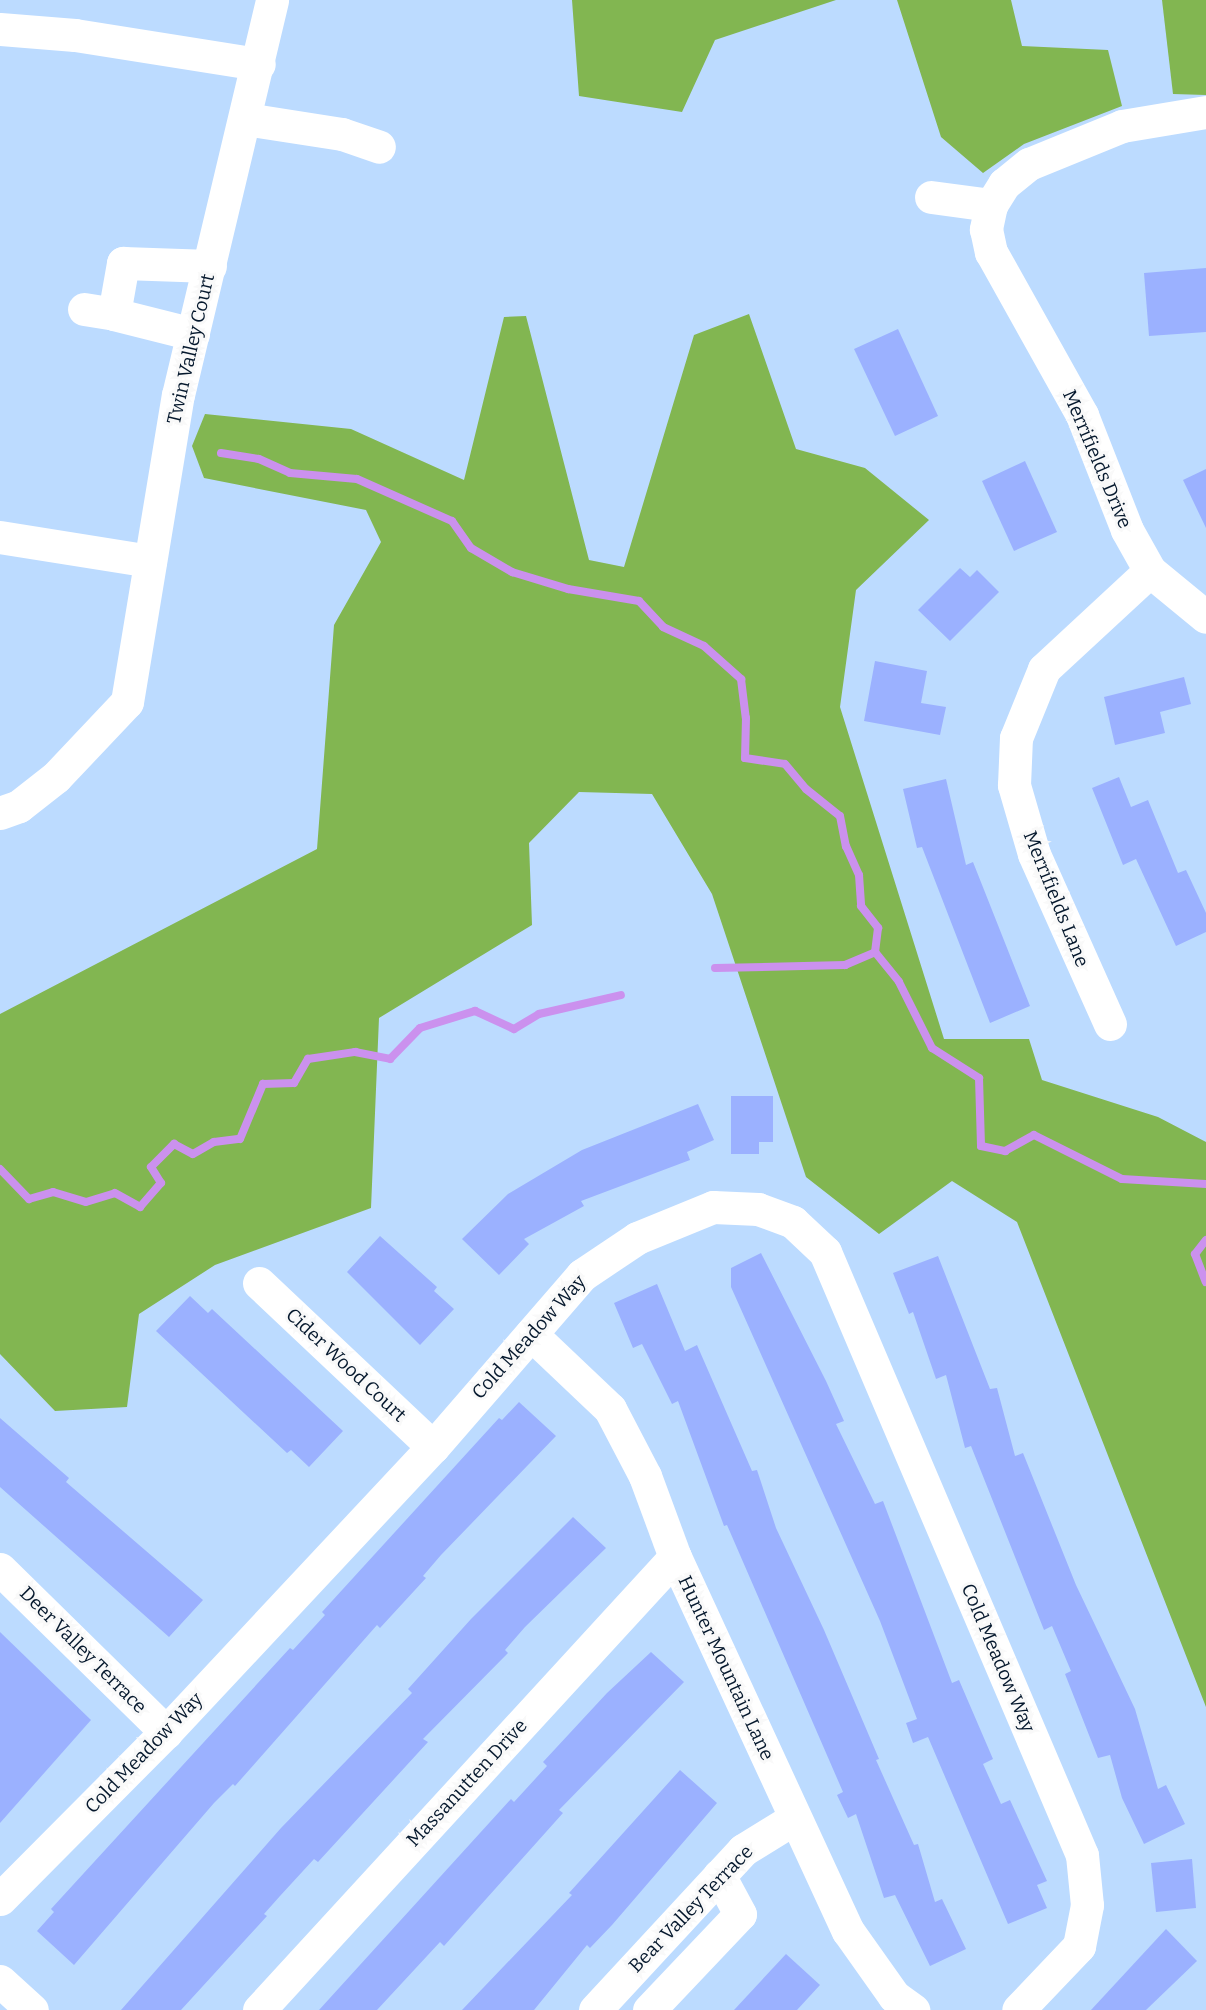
<!DOCTYPE html>
<style>
body{margin:0}
#map{position:relative;width:1206px;height:2010px;overflow:hidden;background:#bcdbff;font-family:Bitter,serif}
div>[style]{position:absolute}
.forest>*{inset:0;background:#82b651}
.stream>*{height:8px;margin:-4px;padding:0 4px;transform-origin:4px;border-radius:4px;background:#cb91ee}
.building>*{inset:0;background:#9bb1ff}
.minor>*{height:33px;margin:-16.5px;padding:0 16.5px;transform-origin:16.5px;border-radius:16.5px;background:#fff}
span{translate:-50% -50%;white-space:nowrap;text-align:center;line-height:1.15;-webkit-text-stroke:6px #f9f9f9;paint-order:stroke}
.street-label{font-size:19px;color:#05182d}
</style>
<div id="map">
<div class="forest">
<div style="clip-path:polygon(572px 0,836px 0,715px 40px,682px 112px,579px 96px)"></div>
<div style="clip-path:polygon(897px 0,1011px 0,1022px 46px,1108px 50px,1122px 106px,1024px 144px,983px 173px,941px 137px)"></div>
<div style="clip-path:polygon(1162px 0,1206px 0,1206px 95px,1173px 94px)"></div>
<div style="clip-path:polygon(749px 314px,796px 449px,865px 468px,929px 520px,856px 590px,840px 707px,944px 1039px,1029px 1039px,1042px 1080px,1158px 1117px,1206px 1142px,1206px 1707px,1017px 1222px,952px 1181px,879px 1234px,806px 1177px,712px 894px,652px 794px,579px 792px,529px 843px,532px 925px,379px 1018px,371px 1208px,215px 1265px,139px 1314px,127px 1407px,55px 1411px,0 1354px,0 1014px,317px 849px,334px 625px,381px 542px,366px 510px,204px 478px,192px 446px,205px 414px,351px 429px,464px 480px,504px 317px,526px 316px,589px 560px,624px 567px,694px 335px)"></div>
</div>
<div class="stream">
<div style="left:221px;top:453px;width:38px;rotate:9deg"></div>
<div style="left:259px;top:459px;width:34px;rotate:24deg"></div>
<div style="left:290px;top:473px;width:67px;rotate:5.1deg"></div>
<div style="left:357px;top:479px;width:104px;rotate:23.9deg"></div>
<div style="left:452px;top:521px;width:33px;rotate:55deg"></div>
<div style="left:471px;top:548px;width:48px;rotate:30.3deg"></div>
<div style="left:512px;top:572px;width:59px;rotate:16.9deg"></div>
<div style="left:568px;top:589px;width:72px;rotate:9.6deg"></div>
<div style="left:639px;top:601px;width:35px;rotate:47deg"></div>
<div style="left:663px;top:627px;width:45px;rotate:24.9deg"></div>
<div style="left:704px;top:646px;width:50px;rotate:41.7deg"></div>
<div style="left:741px;top:679px;width:39px;rotate:83deg"></div>
<div style="left:746px;top:718px;width:40px;rotate:91.4deg"></div>
<div style="left:745px;top:758px;width:40px;rotate:8.5deg"></div>
<div style="left:785px;top:764px;width:33px;rotate:50deg"></div>
<div style="left:806px;top:789px;width:43px;rotate:38.5deg"></div>
<div style="left:840px;top:816px;width:31px;rotate:79deg"></div>
<div style="left:846px;top:846px;width:32px;rotate:66deg"></div>
<div style="left:859px;top:875px;width:31px;rotate:86deg"></div>
<div style="left:861px;top:906px;width:28px;rotate:52deg"></div>
<div style="left:878px;top:928px;width:24px;rotate:97deg"></div>
<div style="left:715px;top:968px;width:130px;rotate:-1.3deg"></div>
<div style="left:845px;top:965px;width:33px;rotate:-23deg"></div>
<div style="left:875px;top:952px;width:38px;rotate:51deg"></div>
<div style="left:899px;top:982px;width:74px;rotate:63.4deg"></div>
<div style="left:932px;top:1048px;width:56px;rotate:32.6deg"></div>
<div style="left:979px;top:1078px;width:68px;rotate:88.3deg"></div>
<div style="left:981px;top:1146px;width:25px;rotate:12deg"></div>
<div style="left:1005px;top:1151px;width:33px;rotate:-29deg"></div>
<div style="left:1034px;top:1135px;width:98px;rotate:26.6deg"></div>
<div style="left:1122px;top:1179px;width:84px;rotate:3.4deg"></div>
<div style="left:0;top:1169px;width:42px;rotate:46deg"></div>
<div style="left:29px;top:1199px;width:25px;rotate:-16deg"></div>
<div style="left:53px;top:1192px;width:34px;rotate:17deg"></div>
<div style="left:86px;top:1202px;width:30px;rotate:-17deg"></div>
<div style="left:115px;top:1193px;width:29px;rotate:29deg"></div>
<div style="left:140px;top:1207px;width:32px;rotate:-49deg"></div>
<div style="left:161px;top:1183px;width:19px;rotate:-122deg"></div>
<div style="left:151px;top:1167px;width:33px;rotate:-45deg"></div>
<div style="left:174px;top:1144px;width:21px;rotate:28deg"></div>
<div style="left:193px;top:1154px;width:24px;rotate:-30deg"></div>
<div style="left:214px;top:1142px;width:26px;rotate:-7deg"></div>
<div style="left:240px;top:1139px;width:60px;rotate:-67.3deg"></div>
<div style="left:263px;top:1084px;width:31px;rotate:-2deg"></div>
<div style="left:294px;top:1083px;width:28px;rotate:-60deg"></div>
<div style="left:308px;top:1059px;width:48px;rotate:-8.5deg"></div>
<div style="left:355px;top:1052px;width:36px;rotate:11deg"></div>
<div style="left:390px;top:1059px;width:43px;rotate:-45.9deg"></div>
<div style="left:420px;top:1028px;width:58px;rotate:-17.2deg"></div>
<div style="left:475px;top:1011px;width:43px;rotate:24.8deg"></div>
<div style="left:514px;top:1029px;width:29px;rotate:-31deg"></div>
<div style="left:539px;top:1014px;width:84px;rotate:-13deg"></div>
<div style="left:1206px;top:1240px;width:18px;rotate:128deg"></div>
<div style="left:1195px;top:1254px;width:30px;rotate:69deg"></div>
</div>
<div class="building">
<div style="clip-path:polygon(1206px 268px,1206px 332px,1149px 336px,1144px 273px)"></div>
<div style="clip-path:polygon(898px 329px,938px 416px,895px 436px,854px 349px)"></div>
<div style="clip-path:polygon(1025px 461px,1057px 532px,1014px 551px,982px 481px)"></div>
<div style="clip-path:polygon(1206px 469px,1206px 528px,1183px 480px)"></div>
<div style="clip-path:polygon(960px 568px,970px 577px,977px 570px,999px 592px,950px 641px,918px 610px)"></div>
<div style="clip-path:polygon(875px 661px,927px 671px,921px 703px,946px 707px,940px 735px,864px 721px)"></div>
<div style="clip-path:polygon(1184px 677px,1191px 704px,1160px 712px,1165px 733px,1115px 745px,1104px 697px)"></div>
<div style="clip-path:polygon(1119px 777px,1131px 807px,1148px 800px,1178px 873px,1186px 870px,1206px 913px,1206px 932px,1176px 946px,1136px 859px,1123px 865px,1092px 788px)"></div>
<div style="clip-path:polygon(946px 779px,966px 865px,973px 862px,1030px 1006px,990px 1023px,922px 847px,917px 848px,903px 789px)"></div>
<div style="clip-path:polygon(731px 1096px,773px 1096px,773px 1142px,759px 1142px,759px 1154px,731px 1154px)"></div>
<div style="clip-path:polygon(698px 1104px,714px 1140px,687px 1152px,690px 1160px,581px 1201px,584px 1206px,524px 1239px,529px 1244px,499px 1275px,462px 1239px,508px 1194px,582px 1150px)"></div>
<div style="clip-path:polygon(380px 1236px,437px 1287px,434px 1291px,454px 1309px,420px 1345px,347px 1272px)"></div>
<div style="clip-path:polygon(761px 1253px,826px 1381px,844px 1421px,836px 1424px,875px 1504px,883px 1501px,952px 1683px,959px 1680px,993px 1759px,983px 1764px,1001px 1804px,1010px 1800px,1047px 1881px,1037px 1885px,1047px 1908px,1008px 1924px,928px 1737px,913px 1743px,906px 1723px,917px 1719px,880px 1621px,731px 1287px,731px 1268px)"></div>
<div style="clip-path:polygon(938px 1256px,990px 1389px,997px 1388px,1015px 1456px,1023px 1453px,1076px 1585px,1135px 1709px,1158px 1789px,1166px 1785px,1185px 1824px,1144px 1844px,1122px 1798px,1110px 1755px,1098px 1758px,1065px 1674px,1071px 1671px,1052px 1626px,1044px 1630px,971px 1446px,965px 1448px,946px 1375px,936px 1379px,913px 1312px,909px 1314px,893px 1273px)"></div>
<div style="clip-path:polygon(657px 1284px,685px 1351px,697px 1345px,752px 1471px,757px 1470px,776px 1528px,824px 1630px,879px 1759px,876px 1760px,914px 1845px,918px 1844px,935px 1902px,942px 1899px,966px 1949px,930px 1966px,895px 1895px,884px 1898px,856px 1814px,848px 1818px,837px 1795px,843px 1792px,727px 1525px,724px 1526px,678px 1401px,672px 1404px,642px 1344px,633px 1348px,614px 1303px)"></div>
<div style="clip-path:polygon(190px 1296px,208px 1313px,212px 1309px,343px 1431px,309px 1467px,291px 1450px,287px 1453px,156px 1331px)"></div>
<div style="clip-path:polygon(519px 1402px,556px 1436px,441px 1555px,423px 1576px,426px 1578px,380px 1628px,377px 1625px,235px 1786px,233px 1784px,214px 1803px,74px 1965px,37px 1931px,54px 1912px,51px 1909px,290px 1648px,293px 1650px,325px 1615px,322px 1612px,499px 1418px,502px 1420px)"></div>
<div style="clip-path:polygon(0 1418px,69px 1478px,66px 1482px,203px 1600px,169px 1637px,0 1487px)"></div>
<div style="clip-path:polygon(573px 1517px,606px 1548px,525px 1627px,505px 1650px,508px 1653px,423px 1739px,428px 1742px,318px 1862px,314px 1859px,280px 1896px,264px 1914px,267px 1916px,181px 2010px,121px 2010px,281px 1828px,412px 1693px,408px 1689px,471px 1619px)"></div>
<div style="clip-path:polygon(0 1632px,91px 1720px,0 1823px)"></div>
<div style="clip-path:polygon(651px 1652px,684px 1682px,559px 1810px,563px 1813px,444px 1946px,440px 1942px,377px 2010px,319px 2010px,511px 1799px,514px 1802px,547px 1766px,543px 1762px,607px 1693px)"></div>
<div style="clip-path:polygon(680px 1770px,717px 1803px,612px 1925px,590px 1948px,587px 1945px,534px 2010px,462px 2010px,572px 1895px,569px 1893px)"></div>
<div style="clip-path:polygon(1192px 1859px,1196px 1908px,1156px 1912px,1151px 1863px)"></div>
<div style="clip-path:polygon(1166px 1929px,1197px 1961px,1146px 2010px,1091px 2010px)"></div>
<div style="clip-path:polygon(786px 1954px,820px 1985px,797px 2010px,734px 2010px)"></div>
</div>
<div class="minor">
<div style="left:0;top:29px;width:75px;rotate:4.6deg"></div>
<div style="left:75px;top:35px;width:186px;rotate:9deg"></div>
<div style="left:246px;top:119px;width:97px;rotate:8.9deg"></div>
<div style="left:342px;top:134px;width:39px;rotate:19deg"></div>
<div style="left:931px;top:197px;width:61px;rotate:7.6deg"></div>
<div style="left:991px;top:205px;width:25px;rotate:-58deg"></div>
<div style="left:1004px;top:184px;width:32px;rotate:-39deg"></div>
<div style="left:1029px;top:164px;width:100px;rotate:-22.2deg"></div>
<div style="left:1122px;top:126px;width:85px;rotate:-9.5deg"></div>
<div style="left:991px;top:205px;width:25px;rotate:102deg"></div>
<div style="left:986px;top:229px;width:24px;rotate:78deg"></div>
<div style="left:991px;top:252px;width:187px;rotate:60.8deg"></div>
<div style="left:1082px;top:415px;width:123px;rotate:68.6deg"></div>
<div style="left:1127px;top:530px;width:47px;rotate:60.7deg"></div>
<div style="left:1150px;top:571px;width:72px;rotate:39.4deg"></div>
<div style="left:84px;top:309px;width:30px;rotate:9deg"></div>
<div style="left:193px;top:334px;width:81px;rotate:-165.8deg"></div>
<div style="left:114px;top:314px;width:52px;rotate:-80deg"></div>
<div style="left:123px;top:263px;width:87px;rotate:2deg"></div>
<div style="left:0;top:537px;width:152px;rotate:9.1deg"></div>
<div style="left:0;top:813px;width:20px;rotate:-20deg"></div>
<div style="left:19px;top:806px;width:47px;rotate:-38.1deg"></div>
<div style="left:56px;top:777px;width:103px;rotate:-46.6deg"></div>
<div style="left:127px;top:702px;width:311px;rotate:-80.6deg"></div>
<div style="left:178px;top:395px;width:406px;rotate:-76.6deg"></div>
<div style="left:1110px;top:1024px;width:186px;rotate:-114.1deg"></div>
<div style="left:1034px;top:854px;width:72px;rotate:-106.2deg"></div>
<div style="left:1014px;top:785px;width:47px;rotate:-87.6deg"></div>
<div style="left:1016px;top:738px;width:74px;rotate:-67.9deg"></div>
<div style="left:1044px;top:669px;width:144px;rotate:-42.8deg"></div>
<div style="left:259px;top:1283px;width:239px;rotate:43.3deg"></div>
<div style="left:531px;top:1334px;width:109px;rotate:43.5deg"></div>
<div style="left:610px;top:1409px;width:76px;rotate:62.4deg"></div>
<div style="left:645px;top:1476px;width:86px;rotate:69.7deg"></div>
<div style="left:675px;top:1557px;width:412px;rotate:65.2deg"></div>
<div style="left:848px;top:1931px;width:80px;rotate:54.7deg"></div>
<div style="left:894px;top:1996px;width:24px;rotate:36deg"></div>
<div style="left:0;top:1569px;width:233px;rotate:44.5deg"></div>
<div style="left:0;top:1899px;width:235px;rotate:-45.2deg"></div>
<div style="left:166px;top:1732px;width:391px;rotate:-46.9deg"></div>
<div style="left:433px;top:1447px;width:228px;rotate:-49.1deg"></div>
<div style="left:582px;top:1275px;width:66px;rotate:-33.9deg"></div>
<div style="left:637px;top:1238px;width:82px;rotate:-22.2deg"></div>
<div style="left:713px;top:1207px;width:45px;rotate:2.5deg"></div>
<div style="left:758px;top:1209px;width:37px;rotate:20deg"></div>
<div style="left:793px;top:1222px;width:44px;rotate:43.2deg"></div>
<div style="left:825px;top:1252px;width:655px;rotate:66.92deg"></div>
<div style="left:1082px;top:1855px;width:50px;rotate:84.3deg"></div>
<div style="left:1087px;top:1905px;width:42px;rotate:101deg"></div>
<div style="left:1079px;top:1946px;width:88px;rotate:133.6deg"></div>
<div style="left:0;top:1981px;width:43px;rotate:42.2deg"></div>
<div style="left:259px;top:2010px;width:615px;rotate:-47.44deg"></div>
<div style="left:595px;top:2010px;width:218px;rotate:-47.2deg"></div>
<div style="left:743px;top:1850px;width:61px;rotate:-31.6deg"></div>
<div style="left:649px;top:2010px;width:132px;rotate:-46.5deg"></div>
<div style="left:740px;top:1914px;width:44px;rotate:-118.3deg"></div>
</div>
<div class="street-label">
<span style="left:191px;top:349px;rotate:-77deg">Twin Valley Court</span>
<span style="left:1097px;top:459px;rotate:67deg">Merrifields Drive</span>
<span style="left:1056px;top:899px;rotate:68deg">Merrifields Lane</span>
<span style="left:529px;top:1337px;rotate:-48deg">Cold Meadow Way</span>
<span style="left:346px;top:1365px;rotate:43deg">Cider Wood Court</span>
<span style="left:83px;top:1650px;rotate:45deg">Deer Valley Terrace</span>
<span style="left:998px;top:1658px;rotate:67deg">Cold Meadow Way</span>
<span style="left:726px;top:1668px;rotate:65deg">Hunter Mountain Lane</span>
<span style="left:144px;top:1753px;rotate:-46deg">Cold Meadow Way</span>
<span style="left:467px;top:1783px;rotate:-47deg">Massanutten Drive</span>
<span style="left:691px;top:1909px;rotate:-46deg">Bear Valley Terrace</span>
</div>
</div>
